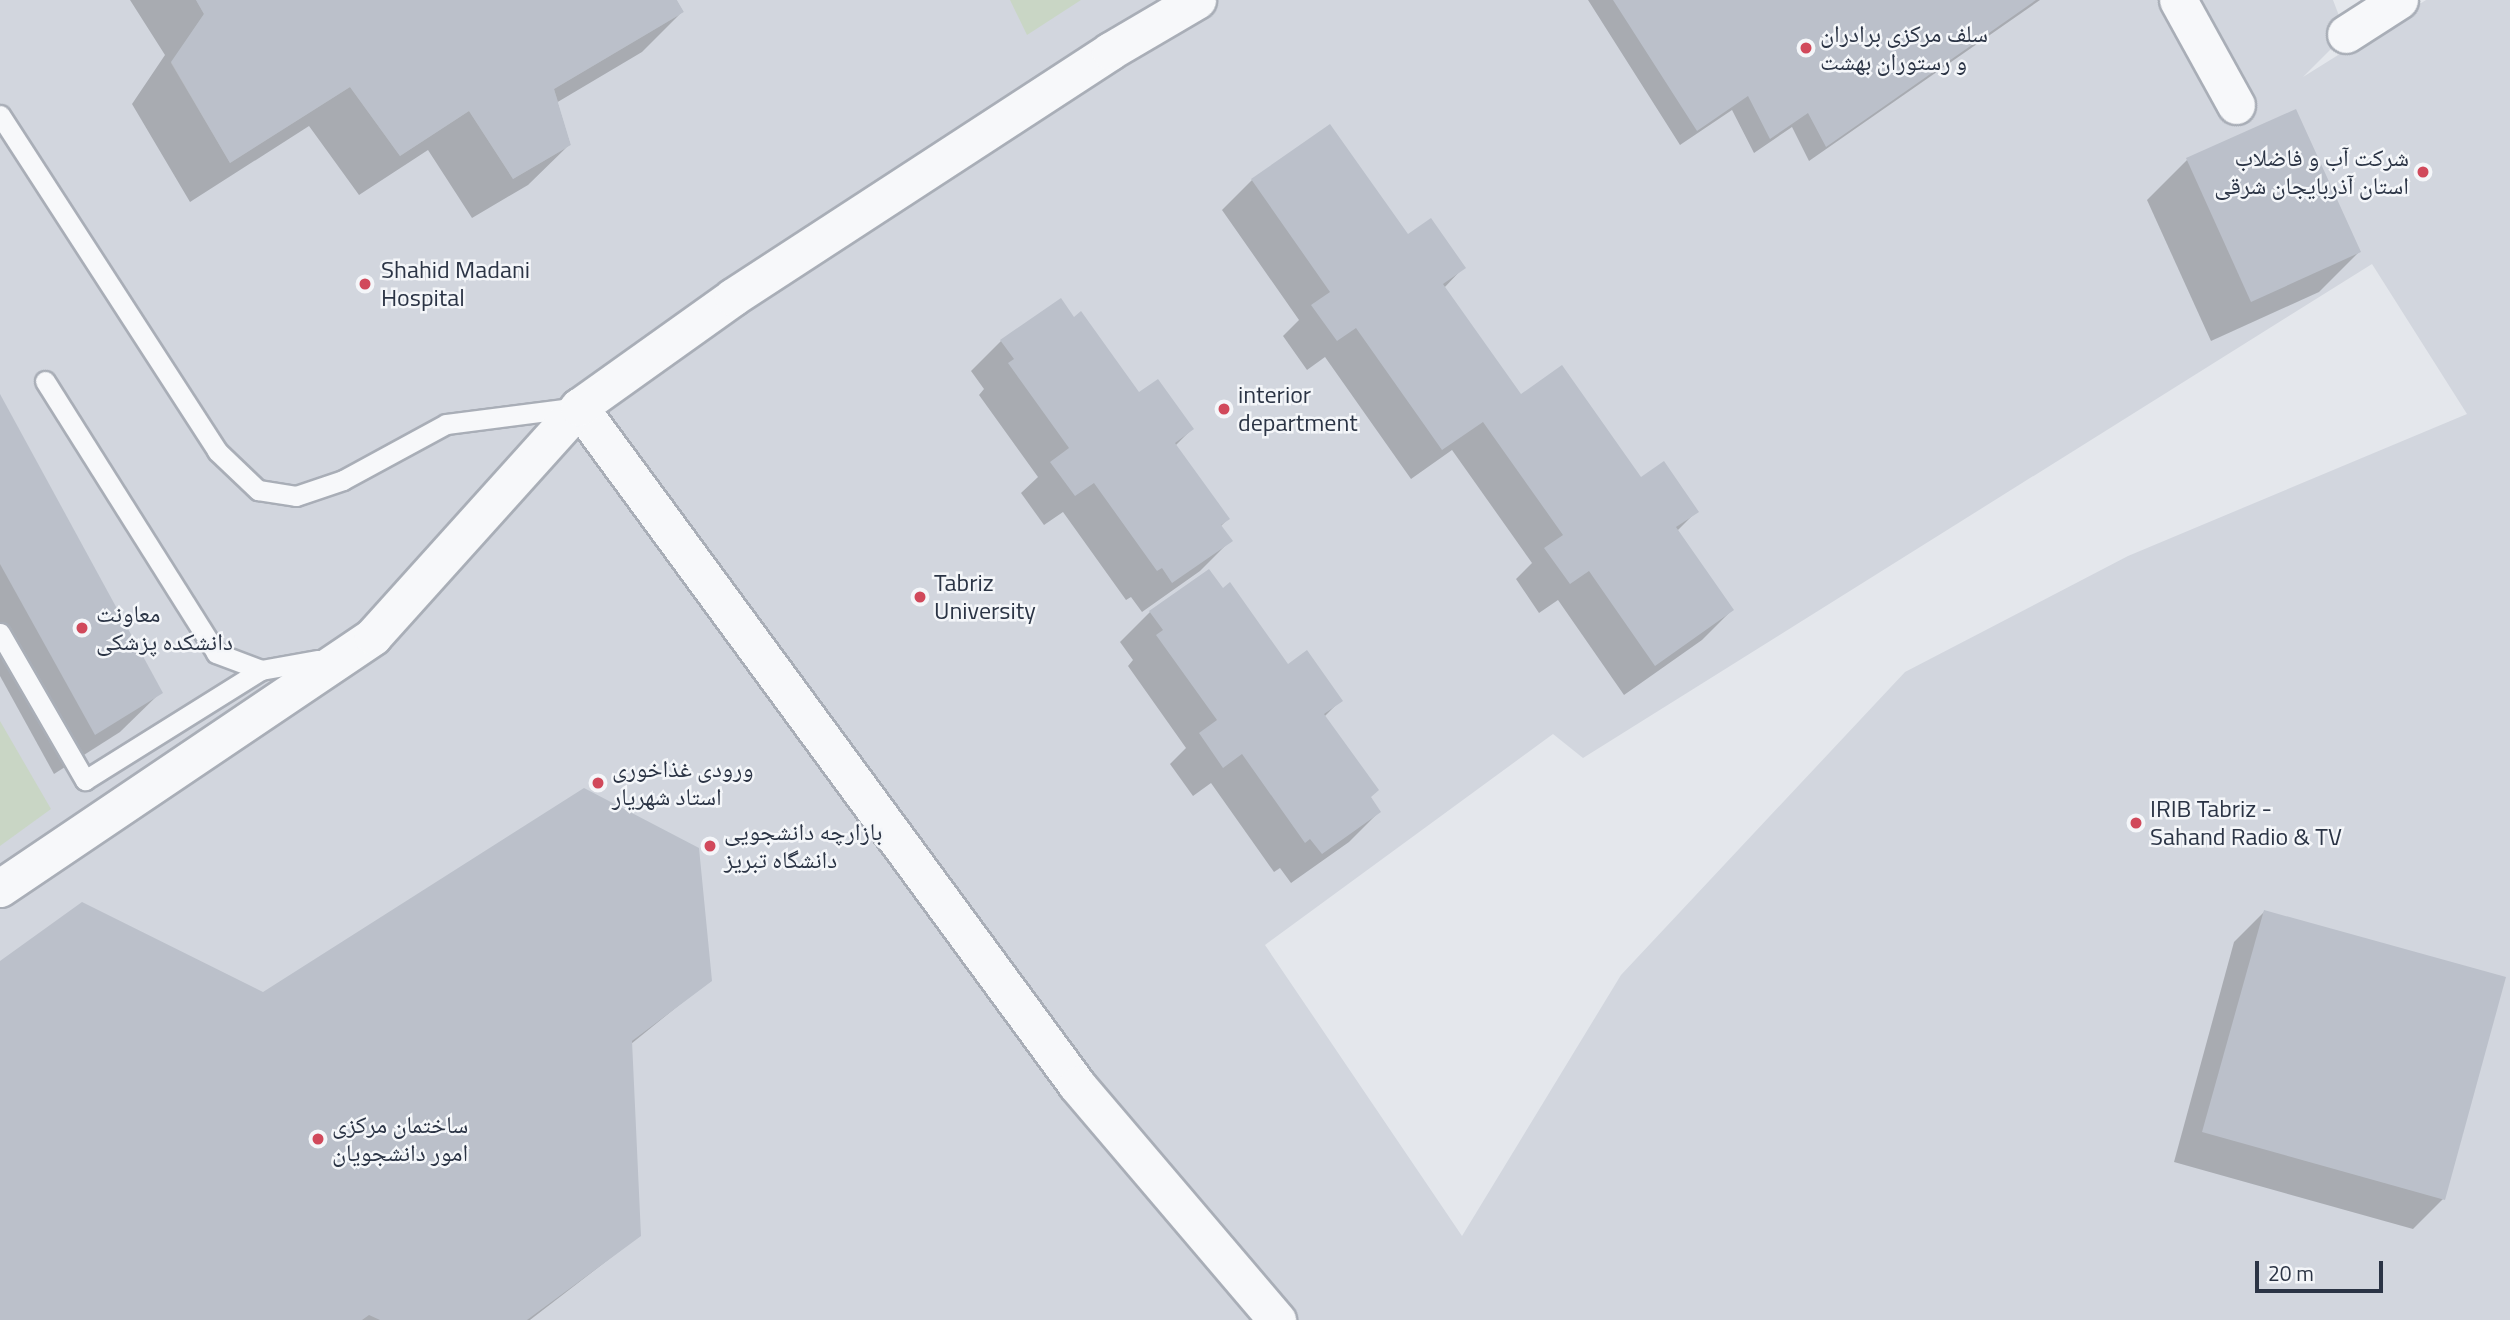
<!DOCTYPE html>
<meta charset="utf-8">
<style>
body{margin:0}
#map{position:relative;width:2510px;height:1320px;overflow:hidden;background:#e4e7ec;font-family:"Titillium Web","Noto Naskh Arabic",sans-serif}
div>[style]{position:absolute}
.built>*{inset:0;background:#d2d6de}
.green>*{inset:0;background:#c9d6c5}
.shadow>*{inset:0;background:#0003}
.building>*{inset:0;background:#bbc0ca}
.roads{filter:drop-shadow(2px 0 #a9aeb7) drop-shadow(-2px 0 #a9aeb7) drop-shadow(0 2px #a9aeb7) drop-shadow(0 -2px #a9aeb7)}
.service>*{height:19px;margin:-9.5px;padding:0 9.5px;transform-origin:9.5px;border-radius:9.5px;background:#f7f8fa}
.minor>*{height:37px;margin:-18.5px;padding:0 18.5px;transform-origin:18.5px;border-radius:18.5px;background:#f7f8fa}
.dots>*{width:19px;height:19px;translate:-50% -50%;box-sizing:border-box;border:4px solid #f4f6f9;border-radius:50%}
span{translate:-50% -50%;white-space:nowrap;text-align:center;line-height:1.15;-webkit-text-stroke:5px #f4f6f9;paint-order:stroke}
.poi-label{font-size:24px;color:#2b3445}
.left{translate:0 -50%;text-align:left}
.right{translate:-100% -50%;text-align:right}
.scale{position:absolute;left:2255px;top:1261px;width:128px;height:32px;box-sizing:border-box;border:4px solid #2b3445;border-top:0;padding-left:9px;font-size:21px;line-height:24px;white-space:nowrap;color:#2b3445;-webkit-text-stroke:5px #f4f6f9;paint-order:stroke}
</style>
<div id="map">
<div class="built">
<div style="clip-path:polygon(evenodd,0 0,196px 0,204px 14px,171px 63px,230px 163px,350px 87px,400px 156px,469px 111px,513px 179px,571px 145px,554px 89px,684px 12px,677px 0,2333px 0,2346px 34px,2303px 77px,2426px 0,2510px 0,2510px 1320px,0 1320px,0 0,2372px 264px,2467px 414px,2128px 556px,1905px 672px,1621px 975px,1462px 1236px,1265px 945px,1553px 734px,1583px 758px,2372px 264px)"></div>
</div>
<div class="green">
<div style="clip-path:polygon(1010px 0,1081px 0,1027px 35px)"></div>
<div style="clip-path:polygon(0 721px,51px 809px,0 846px)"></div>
</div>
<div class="shadow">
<div style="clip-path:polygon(130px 0,675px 0,682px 12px,642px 52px,556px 103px,569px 145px,528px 185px,472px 218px,428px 150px,359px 195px,309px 126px,190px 202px,132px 104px,165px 55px)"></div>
<div style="clip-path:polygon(1588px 0,2040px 0,1809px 161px,1792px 127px,1754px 153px,1732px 110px,1680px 145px)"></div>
<div style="clip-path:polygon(1329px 126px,1408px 237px,1463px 268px,1444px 288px,1520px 397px,1640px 480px,1696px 512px,1677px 531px,1732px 610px,1702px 640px,1624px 695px,1558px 600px,1539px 613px,1516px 579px,1532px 563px,1452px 450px,1411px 479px,1325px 357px,1307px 370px,1283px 336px,1299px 320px,1222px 210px,1252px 180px)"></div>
<div style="clip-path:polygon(2187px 160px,2359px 252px,2319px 292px,2211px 341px,2147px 200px)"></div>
<div style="clip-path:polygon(1074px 319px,1139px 394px,1192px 429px,1175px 446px,1228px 519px,1220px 527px,1230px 541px,1200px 571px,1142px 612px,1131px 597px,1126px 600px,1063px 512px,1044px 525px,1021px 493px,1038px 477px,979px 395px,984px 389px,971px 371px,1001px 341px)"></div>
<div style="clip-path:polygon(0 397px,161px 692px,120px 732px,54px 774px,0 676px)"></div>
<div style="clip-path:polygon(1222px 590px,1287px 666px,1341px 700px,1324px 717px,1379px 812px,1349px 842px,1291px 883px,1280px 868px,1274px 872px,1211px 783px,1193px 796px,1170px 764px,1186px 748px,1128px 666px,1133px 660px,1120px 642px,1150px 612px)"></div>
<div style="clip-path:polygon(2264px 912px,2443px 1199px,2413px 1229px,2174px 1162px,2234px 942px)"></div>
<div style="clip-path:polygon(0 964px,263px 994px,710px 980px,631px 1044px,639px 1236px,530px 1320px,0 1320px)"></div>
</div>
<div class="building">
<div style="clip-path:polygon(196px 0,677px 0,684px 12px,554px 89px,571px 145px,513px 179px,469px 111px,400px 156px,350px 87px,230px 163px,171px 62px,204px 14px)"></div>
<div style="clip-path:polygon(1613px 0,2036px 0,1826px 147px,1808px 113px,1770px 139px,1748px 96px,1697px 131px)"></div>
<div style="clip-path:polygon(2296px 109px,2361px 252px,2251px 302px,2186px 158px)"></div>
<div style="clip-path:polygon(1330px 124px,1408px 234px,1431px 218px,1466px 268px,1443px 284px,1521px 394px,1562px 365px,1641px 477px,1664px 461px,1699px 512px,1676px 527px,1734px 610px,1655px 666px,1589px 571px,1570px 584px,1544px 548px,1563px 535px,1483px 422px,1442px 450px,1356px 328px,1337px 341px,1311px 305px,1330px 292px,1251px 179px)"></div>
<div style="clip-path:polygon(1061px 298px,1074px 317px,1081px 311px,1139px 392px,1158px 379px,1194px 429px,1175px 443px,1230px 519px,1221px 525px,1233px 541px,1172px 583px,1162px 568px,1157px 571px,1094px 483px,1075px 496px,1050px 462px,1069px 448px,1008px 363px,1014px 359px,1000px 340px)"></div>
<div style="clip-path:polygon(0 394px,163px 693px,95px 735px,0 564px)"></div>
<div style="clip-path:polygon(1209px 569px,1223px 588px,1230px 582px,1288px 664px,1307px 650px,1343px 701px,1324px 714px,1379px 790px,1371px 797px,1381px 812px,1322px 854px,1310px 839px,1305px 843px,1242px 754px,1223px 768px,1199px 733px,1217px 720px,1156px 635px,1163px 630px,1149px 611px)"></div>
<div style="clip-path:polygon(584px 788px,699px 848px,712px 981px,632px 1041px,641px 1236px,527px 1320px,380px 1320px,369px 1315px,362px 1320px,0 1320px,0 961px,82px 902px,263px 992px)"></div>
<div style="clip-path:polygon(2264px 910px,2506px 977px,2445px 1200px,2202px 1132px)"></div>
</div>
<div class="roads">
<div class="service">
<div style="left:0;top:115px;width:400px;rotate:57.1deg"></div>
<div style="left:217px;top:451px;width:57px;rotate:43.6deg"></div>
<div style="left:258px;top:490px;width:38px;rotate:9deg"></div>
<div style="left:296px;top:496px;width:50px;rotate:-18.8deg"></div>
<div style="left:343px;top:480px;width:117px;rotate:-28.5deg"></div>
<div style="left:446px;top:424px;width:133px;rotate:-7.3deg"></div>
<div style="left:45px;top:381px;width:321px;rotate:57.8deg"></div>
<div style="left:216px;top:653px;width:48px;rotate:20.7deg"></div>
<div style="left:261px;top:670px;width:58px;rotate:-10deg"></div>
<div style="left:0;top:633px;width:170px;rotate:60deg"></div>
<div style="left:85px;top:780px;width:208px;rotate:-32deg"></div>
</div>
<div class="minor">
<div style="left:2178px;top:0;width:120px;rotate:61.1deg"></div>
<div style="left:2346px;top:34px;width:63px;rotate:-32.7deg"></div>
<div style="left:579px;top:407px;width:841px;rotate:53.7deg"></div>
<div style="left:1077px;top:1085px;width:309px;rotate:49.6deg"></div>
<div style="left:0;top:888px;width:450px;rotate:-34deg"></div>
<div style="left:373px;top:636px;width:308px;rotate:-48deg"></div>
<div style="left:579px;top:407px;width:189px;rotate:-35.5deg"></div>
<div style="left:733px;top:297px;width:450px;rotate:-33.1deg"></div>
<div style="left:1110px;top:51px;width:101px;rotate:-30.4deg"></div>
</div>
</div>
<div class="dots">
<div style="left:1806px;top:48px;background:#d1495b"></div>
<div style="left:2423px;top:172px;background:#d1495b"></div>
<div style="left:365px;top:284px;background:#d1495b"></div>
<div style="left:1224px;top:409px;background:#d1495b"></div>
<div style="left:920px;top:597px;background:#d1495b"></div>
<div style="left:82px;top:628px;background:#d1495b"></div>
<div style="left:598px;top:783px;background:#d1495b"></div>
<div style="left:2136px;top:823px;background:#d1495b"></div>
<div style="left:710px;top:846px;background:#d1495b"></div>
<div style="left:318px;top:1139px;background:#d1495b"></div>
</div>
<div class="poi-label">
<span class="left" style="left:1820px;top:48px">سلف مرکزی برادران<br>و رستوران بهشت</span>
<span class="right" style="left:2409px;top:172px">شرکت آب و فاضلاب<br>استان آذربایجان شرقی</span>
<span class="left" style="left:381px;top:284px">Shahid Madani<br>Hospital</span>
<span class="left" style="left:1238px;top:409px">interior<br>department</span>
<span class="left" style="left:934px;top:597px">Tabriz<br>University</span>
<span class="left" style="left:96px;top:628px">معاونت<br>دانشکده پزشکی</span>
<span class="left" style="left:612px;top:783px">ورودی غذاخوری<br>استاد شهریار</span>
<span class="left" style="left:2150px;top:823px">IRIB Tabriz -<br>Sahand Radio &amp; TV</span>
<span class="left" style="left:724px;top:846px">بازارچه دانشجویی<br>دانشگاه تبریز</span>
<span class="left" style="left:332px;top:1139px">ساختمان مرکزی<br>امور دانشجویان</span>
</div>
<div class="scale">20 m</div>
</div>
